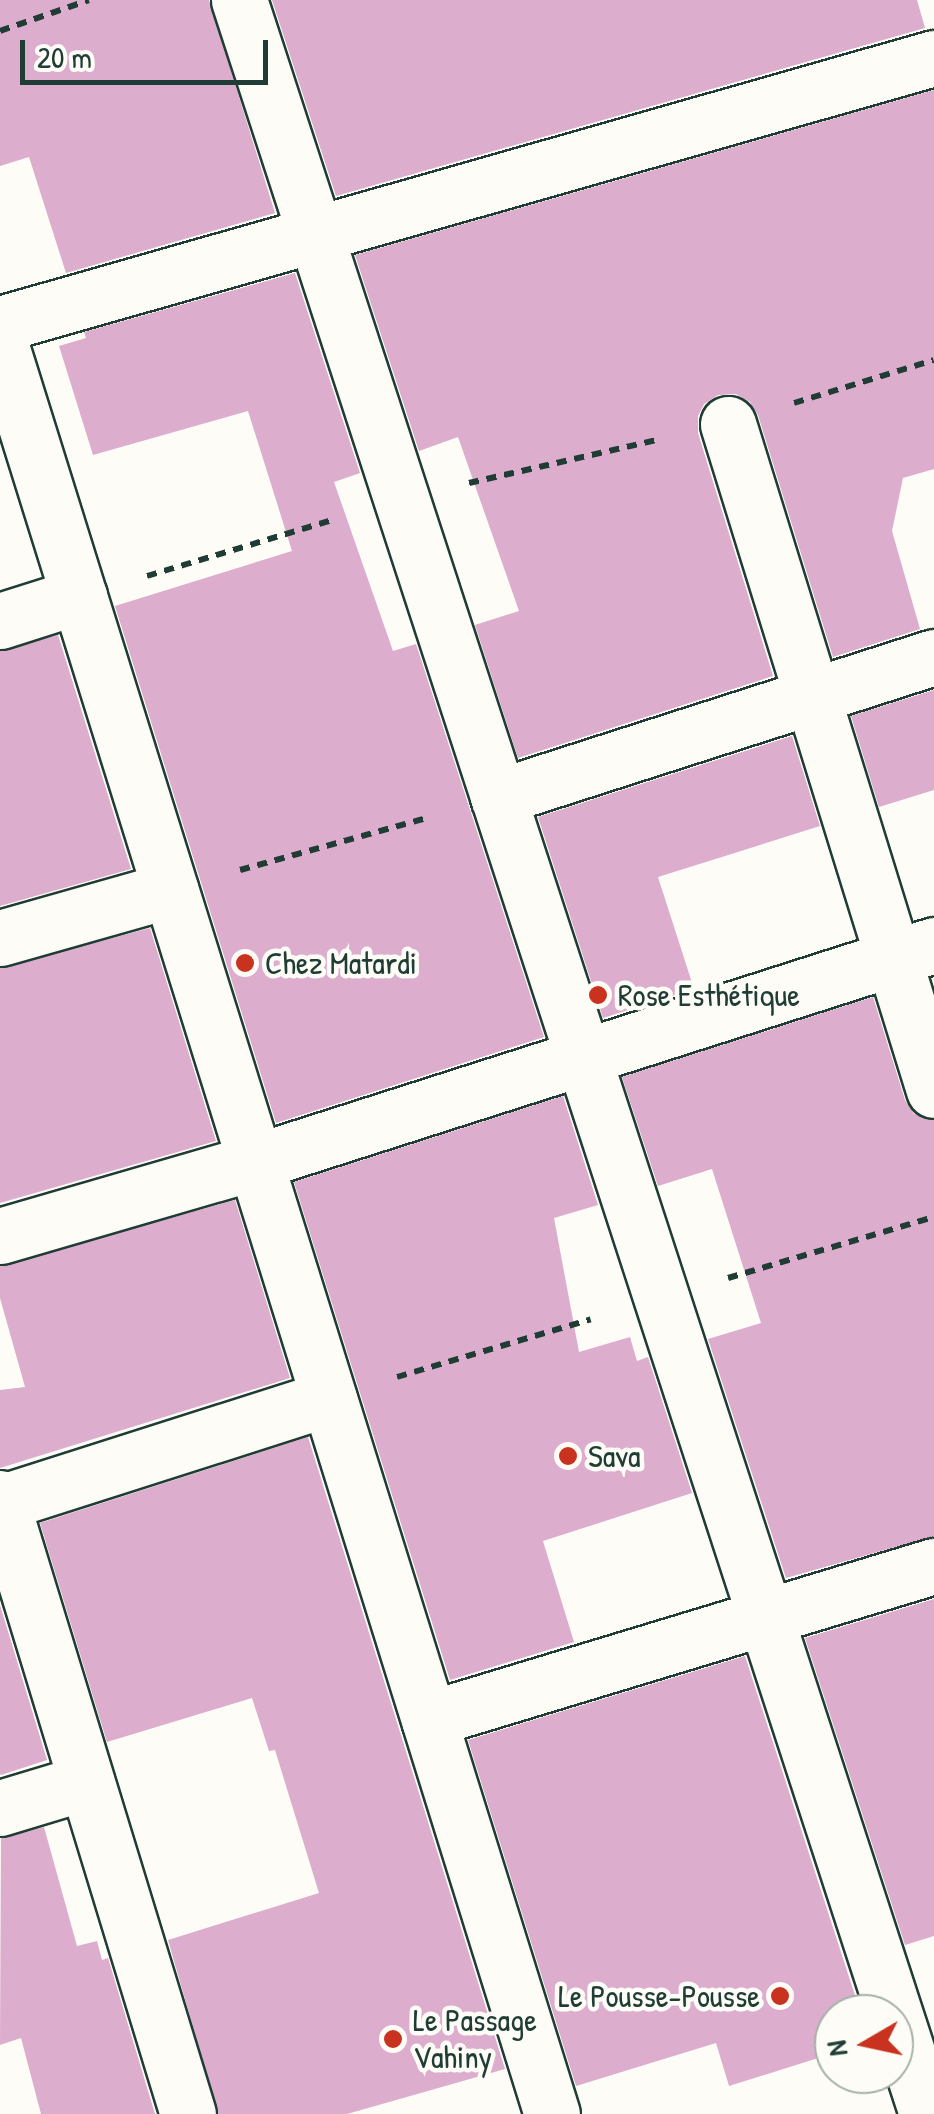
<!DOCTYPE html>
<meta charset="utf-8">
<style>
body{margin:0}
#map{position:relative;width:934px;height:2114px;overflow:hidden;background:#fdfcf7;font-family:"Patrick Hand",sans-serif}
div>[style]{position:absolute}
.building>*{inset:0;background:#ddadcd}
.path>*{height:6px;margin-top:-3px;transform-origin:0;background:repeating-linear-gradient(90deg,#1f3d34 0 10px,transparent 0 18px)}
.roads{filter:drop-shadow(2px 0 #1f3d34) drop-shadow(-2px 0 #1f3d34) drop-shadow(0 2px #1f3d34) drop-shadow(0 -2px #1f3d34)}
.street>*{height:55px;margin:-27.5px;padding:0 27.5px;transform-origin:27.5px;border-radius:27.5px;background:#fdfcf7}
.dots>*{width:28px;height:28px;translate:-50% -50%;box-sizing:border-box;border:5px solid #fdfcf7;border-radius:50%}
span{translate:-50% -50%;white-space:nowrap;text-align:center;line-height:1.15;-webkit-text-stroke:9px #fdfcf7;paint-order:stroke}
.poi-label{font-size:32px;color:#1f3d34}
.left{translate:0 -50%;text-align:left}
.right{translate:-100% -50%;text-align:right}
.north{position:absolute;left:814px;top:1994px;width:100px;height:100px;box-sizing:border-box;background:#fdfcf7;border:2px solid #a4b0a9;border-radius:50%;rotate:261deg;font-size:28px;font-weight:700;line-height:40px;text-align:center;color:#1f3d34}
.north::after{content:'';display:block;margin:auto;width:35px;height:45px;background:#c8321e;clip-path:polygon(50% 0,100% 100%,50% 72%,0 100%)}
.scale{position:absolute;left:20px;top:40px;width:248px;height:45px;box-sizing:border-box;border:5px solid #1f3d34;border-top:0;padding-left:12px;font-size:30px;line-height:35px;white-space:nowrap;color:#1f3d34;-webkit-text-stroke:8px #fdfcf7;paint-order:stroke}
</style>
<div id="map">
<div class="building">
<div style="clip-path:polygon(0 0,209px 0,275px 213px,66px 273px,29px 157px,0 166px)"></div>
<div style="clip-path:polygon(272px 0,917px 0,925px 28px,336px 196px)"></div>
<div style="clip-path:polygon(934px 90px,934px 469px,903px 478px,892px 531px,920px 629px,833px 657px,758px 415px,750px 402px,736px 394px,718px 395px,704px 404px,698px 416px,698px 433px,773px 676px,518px 758px,475px 625px,519px 611px,458px 437px,419px 451px,355px 255px)"></div>
<div style="clip-path:polygon(295px 273px,360px 473px,334px 482px,393px 651px,416px 644px,544px 1037px,276px 1123px,115px 606px,292px 551px,248px 411px,93px 455px,59px 346px,86px 338px,84px 332px)"></div>
<div style="clip-path:polygon(58px 635px,131px 869px,0 906px,0 651px)"></div>
<div style="clip-path:polygon(934px 690px,934px 790px,879px 807px,851px 716px)"></div>
<div style="clip-path:polygon(792px 736px,820px 826px,658px 877px,694px 989px,603px 1018px,538px 817px)"></div>
<div style="clip-path:polygon(150px 928px,216px 1141px,0 1203px,0 968px)"></div>
<div style="clip-path:polygon(873px 997px,905px 1100px,914px 1114px,934px 1120px,934px 1536px,786px 1578px,708px 1339px,761px 1323px,712px 1169px,658px 1186px,622px 1077px)"></div>
<div style="clip-path:polygon(563px 1096px,598px 1205px,554px 1218px,579px 1352px,630px 1337px,637px 1361px,648px 1357px,692px 1493px,543px 1541px,574px 1642px,450px 1680px,294px 1182px)"></div>
<div style="clip-path:polygon(235px 1200px,290px 1378px,0 1468px,0 1390px,25px 1387px,0 1298px,0 1266px)"></div>
<div style="clip-path:polygon(308px 1437px,505px 2069px,347px 2114px,218px 2114px,168px 1940px,319px 1893px,275px 1750px,269px 1751px,252px 1698px,107px 1742px,40px 1523px)"></div>
<div style="clip-path:polygon(934px 1599px,934px 1936px,905px 1945px,805px 1638px)"></div>
<div style="clip-path:polygon(0 1605px,47px 1760px,1px 1775px,0 1774px)"></div>
<div style="clip-path:polygon(745px 1656px,861px 2014px,834px 2014px,834px 2053px,729px 2086px,716px 2043px,576px 2086px,468px 1740px)"></div>
<div style="clip-path:polygon(44px 1827px,77px 1946px,97px 1941px,102px 1960px,108px 1958px,155px 2114px,41px 2114px,21px 2038px,0 2045px,1px 1838px)"></div>
</div>
<div class="path">
<div style="left:0;top:31px;width:94px;rotate:-19.2deg"></div>
<div style="left:794px;top:403px;width:146px;rotate:-17.1deg"></div>
<div style="left:469px;top:483px;width:193px;rotate:-12.9deg"></div>
<div style="left:147px;top:576px;width:193px;rotate:-16.8deg"></div>
<div style="left:240px;top:870px;width:197px;rotate:-15.6deg"></div>
<div style="left:728px;top:1278px;width:215px;rotate:-16.5deg"></div>
<div style="left:397px;top:1377px;width:202px;rotate:-16.6deg"></div>
</div>
<div class="roads">
<div class="street">
<div style="left:239px;top:0;width:2223px;rotate:71.97deg"></div>
<div style="left:0;top:324px;width:971px;rotate:-15.9deg"></div>
<div style="left:0;top:343px;width:1855px;rotate:72.69deg"></div>
<div style="left:728px;top:424px;width:697px;rotate:72.81deg"></div>
<div style="left:0;top:621px;width:83px;rotate:-17.6deg"></div>
<div style="left:498px;top:797px;width:458px;rotate:-17.8deg"></div>
<div style="left:0;top:938px;width:177px;rotate:-15.8deg"></div>
<div style="left:0;top:1236px;width:266px;rotate:-16.2deg"></div>
<div style="left:255px;top:1162px;width:713px;rotate:-17.72deg"></div>
<div style="left:0;top:1498px;width:644px;rotate:73.03deg"></div>
<div style="left:0;top:1503px;width:345px;rotate:-17.7deg"></div>
<div style="left:429px;top:1719px;width:528px;rotate:-16.86deg"></div>
<div style="left:0;top:1808px;width:90px;rotate:-16.8deg"></div>
</div>
</div>
<div class="dots">
<div style="left:245px;top:963px;background:#c8321e"></div>
<div style="left:598px;top:995px;background:#c8321e"></div>
<div style="left:568px;top:1456px;background:#c8321e"></div>
<div style="left:780px;top:1996px;background:#c8321e"></div>
<div style="left:393px;top:2039px;background:#c8321e"></div>
</div>
<div class="poi-label">
<span class="left" style="left:265px;top:963px">Chez Matardi</span>
<span class="left" style="left:618px;top:995px">Rose Esthétique</span>
<span class="left" style="left:588px;top:1456px">Sava</span>
<span class="right" style="left:760px;top:1996px">Le Pousse-Pousse</span>
<span class="left" style="left:413px;top:2039px">Le Passage<br>Vahiny</span>
</div>
<div class="north">N</div>
<div class="scale">20 m</div>
</div>
